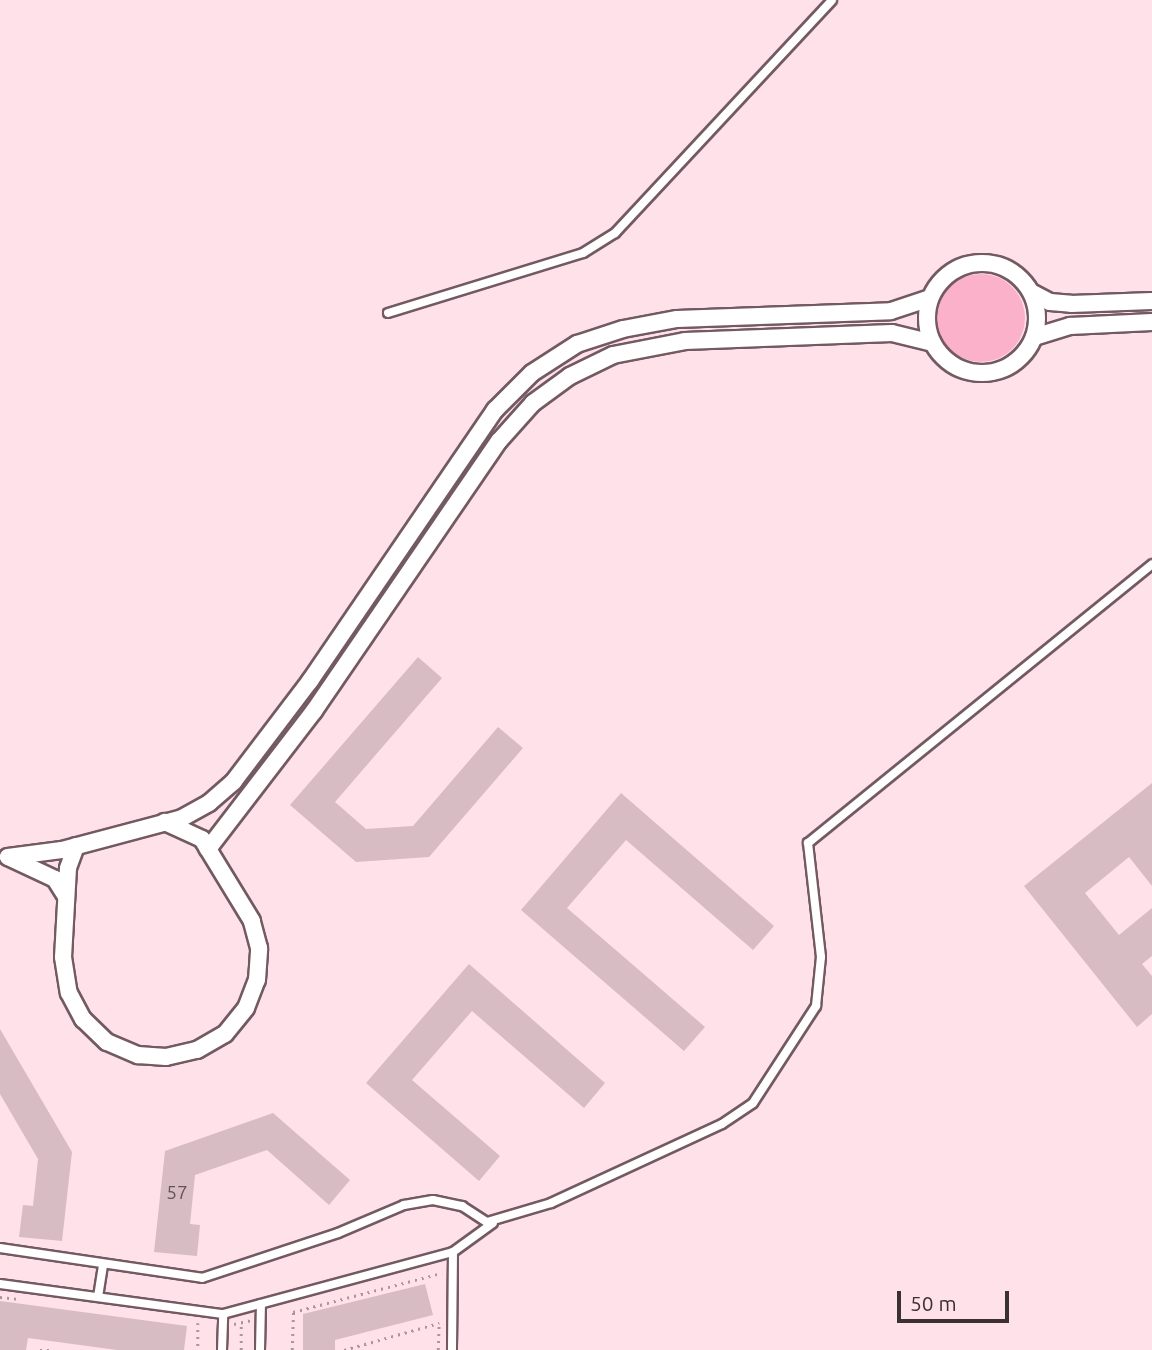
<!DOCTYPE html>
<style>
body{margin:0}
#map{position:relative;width:1152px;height:1350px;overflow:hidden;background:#fee1e9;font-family:Ubuntu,sans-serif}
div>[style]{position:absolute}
.green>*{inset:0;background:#fcb1ca}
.round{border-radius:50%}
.building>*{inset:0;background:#d8bcc4}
.path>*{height:2.5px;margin-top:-1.25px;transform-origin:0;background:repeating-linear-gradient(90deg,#ab969c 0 2px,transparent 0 7px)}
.roads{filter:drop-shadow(2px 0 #735a62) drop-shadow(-2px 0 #735a62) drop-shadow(0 2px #735a62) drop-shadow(0 -2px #735a62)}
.lane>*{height:8px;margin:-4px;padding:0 4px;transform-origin:4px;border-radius:4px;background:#fff}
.street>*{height:16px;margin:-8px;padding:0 8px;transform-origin:8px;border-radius:8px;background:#fff}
.street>.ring{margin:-8px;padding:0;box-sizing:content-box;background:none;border:16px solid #fff;border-radius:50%}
span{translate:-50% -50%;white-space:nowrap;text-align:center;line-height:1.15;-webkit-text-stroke:5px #fee1e9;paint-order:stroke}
.number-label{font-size:19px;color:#625357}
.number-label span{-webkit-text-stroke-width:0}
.scale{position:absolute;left:897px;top:1291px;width:112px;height:32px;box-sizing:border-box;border:4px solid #3b3033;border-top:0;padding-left:9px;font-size:21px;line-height:24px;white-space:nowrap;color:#3b3033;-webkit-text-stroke:5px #fee1e9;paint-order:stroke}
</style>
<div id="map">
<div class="green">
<div class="round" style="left:937px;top:274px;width:88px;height:88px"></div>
</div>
<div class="building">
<div style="clip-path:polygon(418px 657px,442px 678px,335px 802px,366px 829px,413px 826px,498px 727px,523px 748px,429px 857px,356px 862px,290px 805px)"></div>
<div style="clip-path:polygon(1152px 783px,1152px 886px,1129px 857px,1085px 893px,1119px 935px,1152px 908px,1152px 956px,1142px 964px,1152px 976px,1152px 1014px,1137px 1027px,1024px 886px)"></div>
<div style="clip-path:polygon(621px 793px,774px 926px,753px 950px,626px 840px,567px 908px,705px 1027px,684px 1051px,521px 910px)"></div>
<div style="clip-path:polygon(469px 964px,605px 1083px,584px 1108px,472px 1011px,412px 1080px,500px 1156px,479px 1181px,366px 1083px)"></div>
<div style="clip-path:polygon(0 1029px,72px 1152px,62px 1241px,19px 1237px,23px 1205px,33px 1206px,38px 1159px,0 1094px)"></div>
<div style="clip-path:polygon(273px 1113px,350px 1180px,329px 1205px,267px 1150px,195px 1175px,190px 1224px,200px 1225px,197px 1256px,154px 1252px,165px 1151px)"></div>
<div style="clip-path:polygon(425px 1284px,433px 1315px,335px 1340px,335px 1350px,303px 1350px,303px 1314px)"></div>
<div style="clip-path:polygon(0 1301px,187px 1326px,184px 1350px,117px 1350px,28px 1338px,26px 1350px,0 1350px)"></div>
</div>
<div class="path">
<div style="left:0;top:1297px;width:18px;rotate:6deg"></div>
<div style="left:198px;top:1323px;width:27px;rotate:90deg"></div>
<div style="left:234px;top:1324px;width:17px;rotate:-13deg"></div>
<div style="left:40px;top:1350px;width:14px"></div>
<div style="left:241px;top:1350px;width:28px;rotate:-90deg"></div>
<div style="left:292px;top:1350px;width:38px;rotate:-88deg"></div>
<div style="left:293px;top:1312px;width:154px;rotate:-14.7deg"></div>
<div style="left:344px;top:1350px;width:99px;rotate:-15.9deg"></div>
<div style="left:438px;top:1350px;width:28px;rotate:-88deg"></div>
</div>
<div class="roads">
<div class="lane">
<div style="left:388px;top:313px;width:204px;rotate:-17.1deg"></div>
<div style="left:583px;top:253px;width:38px;rotate:-32deg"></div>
<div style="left:615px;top:233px;width:318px;rotate:-47deg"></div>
<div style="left:0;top:1248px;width:204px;rotate:8.4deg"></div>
<div style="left:202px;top:1278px;width:143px;rotate:-18.3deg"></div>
<div style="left:338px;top:1233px;width:72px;rotate:-23deg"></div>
<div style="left:404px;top:1205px;width:29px;rotate:-10deg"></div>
<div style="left:433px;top:1200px;width:30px;rotate:12deg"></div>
<div style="left:462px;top:1206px;width:30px;rotate:33deg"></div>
<div style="left:487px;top:1222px;width:67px;rotate:-16.5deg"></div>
<div style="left:551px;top:1203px;width:188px;rotate:-24.8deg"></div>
<div style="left:722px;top:1124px;width:37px;rotate:-34deg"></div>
<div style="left:753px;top:1103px;width:116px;rotate:-57deg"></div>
<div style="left:816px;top:1006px;width:49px;rotate:-84.2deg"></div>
<div style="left:821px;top:957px;width:115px;rotate:-96.5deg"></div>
<div style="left:808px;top:843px;width:443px;rotate:-39deg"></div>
<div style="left:453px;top:1252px;width:49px;rotate:-35.9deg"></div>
<div style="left:0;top:1284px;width:225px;rotate:7.7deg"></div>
<div style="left:223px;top:1314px;width:238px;rotate:-15.1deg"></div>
<div style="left:453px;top:1252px;width:98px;rotate:90.6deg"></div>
<div style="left:98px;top:1297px;width:33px;rotate:-81deg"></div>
<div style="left:222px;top:1350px;width:36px;rotate:-88deg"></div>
<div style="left:260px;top:1350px;width:46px;rotate:-88.8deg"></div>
</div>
<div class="street">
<div class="ring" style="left:927px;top:263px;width:94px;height:94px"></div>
<div style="left:1031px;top:292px;width:21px;rotate:28deg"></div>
<div style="left:1050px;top:302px;width:21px;rotate:5deg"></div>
<div style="left:1071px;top:304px;width:81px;rotate:-2.1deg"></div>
<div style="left:1034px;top:337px;width:38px;rotate:-17deg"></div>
<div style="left:1070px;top:326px;width:82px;rotate:-2.8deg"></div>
<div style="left:76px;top:846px;width:23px;rotate:110deg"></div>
<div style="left:68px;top:868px;width:89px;rotate:93.2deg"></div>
<div style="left:63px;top:957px;width:36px;rotate:81deg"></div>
<div style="left:69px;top:993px;width:30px;rotate:62deg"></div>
<div style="left:83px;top:1019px;width:33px;rotate:44deg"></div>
<div style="left:107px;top:1042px;width:34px;rotate:23deg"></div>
<div style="left:138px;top:1055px;width:28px;rotate:4deg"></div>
<div style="left:166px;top:1057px;width:32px;rotate:-13deg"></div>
<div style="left:197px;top:1050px;width:32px;rotate:-30deg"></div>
<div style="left:225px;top:1034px;width:33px;rotate:-51deg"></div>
<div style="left:246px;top:1008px;width:30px;rotate:-69deg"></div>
<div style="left:257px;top:980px;width:32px;rotate:-86deg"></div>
<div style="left:259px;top:948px;width:28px;rotate:-105deg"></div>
<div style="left:252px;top:921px;width:96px;rotate:-121.4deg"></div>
<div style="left:202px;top:839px;width:41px;rotate:-155.3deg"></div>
<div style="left:208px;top:849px;width:174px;rotate:-52.5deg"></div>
<div style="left:314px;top:711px;width:327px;rotate:-55.6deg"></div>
<div style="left:499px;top:441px;width:51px;rotate:-48.2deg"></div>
<div style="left:533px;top:403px;width:46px;rotate:-36.1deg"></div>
<div style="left:570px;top:376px;width:48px;rotate:-26deg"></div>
<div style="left:613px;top:355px;width:73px;rotate:-11deg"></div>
<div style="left:685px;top:341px;width:207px;rotate:-2.2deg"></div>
<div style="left:892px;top:333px;width:42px;rotate:13.7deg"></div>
<div style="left:8px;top:857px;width:54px;rotate:-7.4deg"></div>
<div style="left:62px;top:850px;width:124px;rotate:-14.9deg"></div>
<div style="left:182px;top:818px;width:31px;rotate:-29deg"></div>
<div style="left:209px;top:803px;width:33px;rotate:-41deg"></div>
<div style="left:234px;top:781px;width:126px;rotate:-52.8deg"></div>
<div style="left:310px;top:681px;width:328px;rotate:-55.7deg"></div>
<div style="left:495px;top:410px;width:52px;rotate:-45deg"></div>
<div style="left:532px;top:373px;width:54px;rotate:-32.8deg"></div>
<div style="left:577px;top:344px;width:48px;rotate:-18.1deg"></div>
<div style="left:623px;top:329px;width:55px;rotate:-10.5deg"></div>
<div style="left:677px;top:319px;width:214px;rotate:-2.1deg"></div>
<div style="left:891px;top:311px;width:41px;rotate:-18.4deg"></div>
<div style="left:8px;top:857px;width:52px;rotate:25.1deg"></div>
<div style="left:55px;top:879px;width:19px;rotate:58deg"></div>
</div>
</div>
<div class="number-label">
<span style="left:177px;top:1193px">57</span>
</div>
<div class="scale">50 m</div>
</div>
